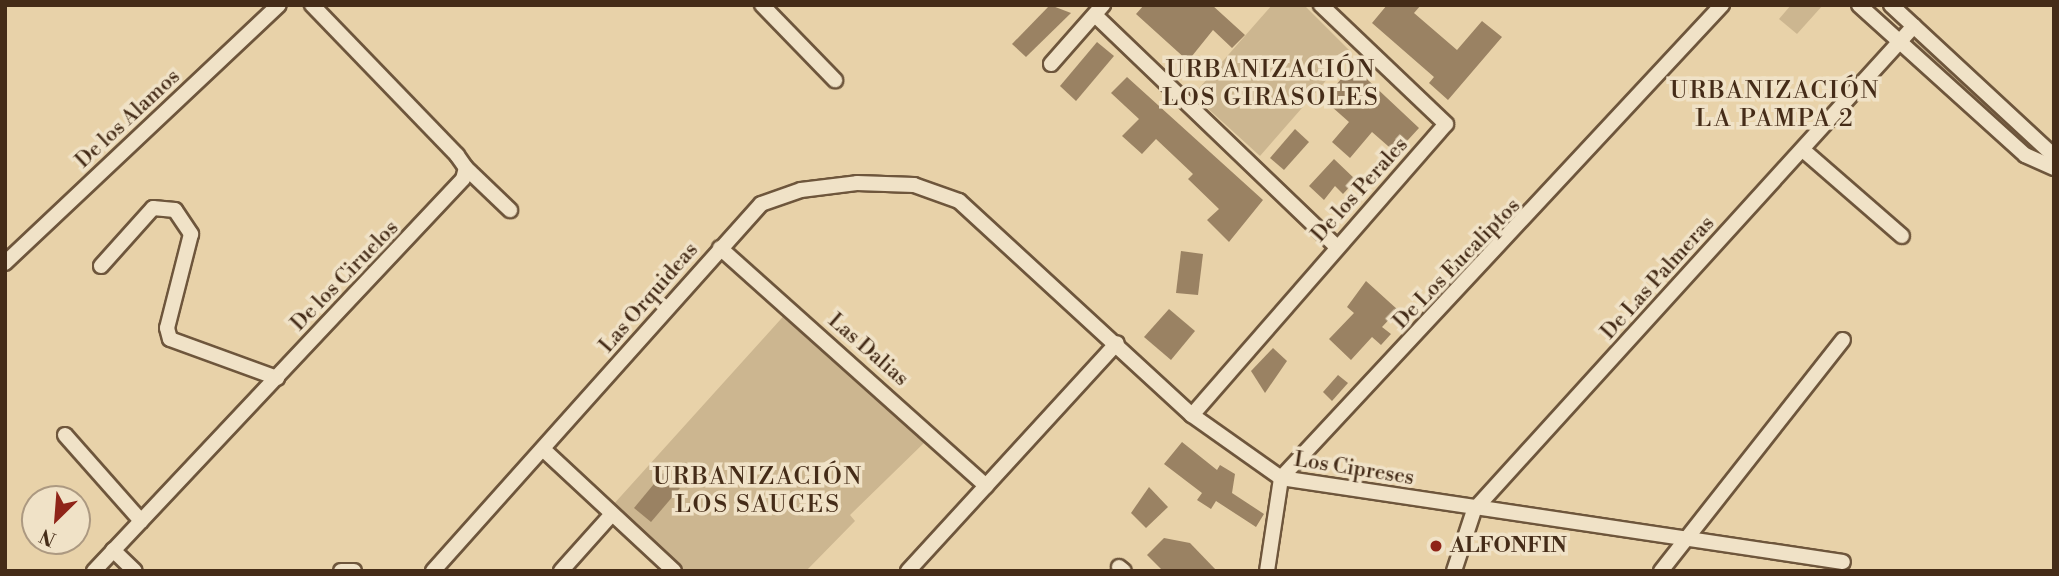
<!DOCTYPE html>
<meta charset="utf-8">
<style>
body{margin:0}
#map{position:relative;width:2059px;height:576px;overflow:hidden;background:#e8d2a9;font-family:"Libre Bodoni",serif}
div>[style]{position:absolute}
.green>*{inset:0;background:#ccb690}
.building>*{inset:0;background:#9a8263}
.roads{filter:drop-shadow(2px 0 #6e563c) drop-shadow(-2px 0 #6e563c) drop-shadow(0 2px #6e563c) drop-shadow(0 -2px #6e563c)}
.minor>*{height:14px;margin:-7px;padding:0 7px;transform-origin:7px;border-radius:7px;background:#f0e2c7}
.dots>*{width:19px;height:19px;translate:-50% -50%;box-sizing:border-box;border:4px solid #f0e2c7;border-radius:50%}
span{translate:-50% -50%;white-space:nowrap;text-align:center;line-height:1.15;-webkit-text-stroke:7px #f0e2c7;paint-order:stroke}
.street-label{font-size:21px;color:#452c18}
.poi-label{font-size:21px;color:#452c18;font-weight:700}
.left{translate:0 -50%;text-align:left}
.quarter-label{font-size:24px;color:#452c18;letter-spacing:2px}
.frame{position:absolute;inset:0;border:7px solid #452c18;pointer-events:none}
.north{position:absolute;left:21px;top:485px;width:70px;height:70px;box-sizing:border-box;background:#f0e2c7;border:2px solid #ac9981;border-radius:50%;rotate:205deg;font-size:19px;font-weight:700;line-height:28px;text-align:center;color:#452c18}
.north::after{content:'';display:block;margin:auto;width:24px;height:32px;background:#8f2418;clip-path:polygon(50% 0,100% 100%,50% 72%,0 100%)}
</style>
<div id="map">
<div class="green">
<div style="clip-path:polygon(1272px 5px,1304px 5px,1351px 52px,1260px 156px,1193px 95px)"></div>
<div style="clip-path:polygon(1791px 5px,1823px 5px,1797px 34px,1779px 19px)"></div>
<div style="clip-path:polygon(1918px 38px,2035px 145px,2034px 148px,1911px 43px)"></div>
<div style="clip-path:polygon(789px 310px,926px 441px,850px 515px,855px 521px,806px 571px,682px 571px,612px 506px)"></div>
</div>
<div class="building">
<div style="clip-path:polygon(1050px 5px,1071px 13px,1026px 57px,1012px 44px)"></div>
<div style="clip-path:polygon(1144px 5px,1212px 5px,1245px 35px,1232px 48px,1213px 30px,1188px 61px,1136px 14px)"></div>
<div style="clip-path:polygon(1387px 5px,1421px 5px,1414px 13px,1457px 50px,1482px 21px,1502px 37px,1448px 100px,1429px 83px,1434px 77px,1372px 23px)"></div>
<div style="clip-path:polygon(1097px 42px,1114px 56px,1076px 101px,1060px 86px)"></div>
<div style="clip-path:polygon(1353px 66px,1419px 128px,1396px 153px,1372px 132px,1350px 158px,1332px 142px,1349px 122px,1323px 99px)"></div>
<div style="clip-path:polygon(1127px 77px,1263px 200px,1229px 242px,1207px 220px,1219px 209px,1188px 179px,1193px 174px,1156px 139px,1142px 154px,1122px 136px,1139px 119px,1111px 93px)"></div>
<div style="clip-path:polygon(1295px 129px,1309px 142px,1284px 170px,1270px 158px)"></div>
<div style="clip-path:polygon(1334px 159px,1356px 180px,1343px 194px,1335px 186px,1324px 200px,1309px 186px)"></div>
<div style="clip-path:polygon(1181px 251px,1203px 254px,1198px 295px,1176px 293px)"></div>
<div style="clip-path:polygon(1366px 281px,1398px 310px,1382px 327px,1391px 334px,1381px 345px,1372px 337px,1351px 360px,1329px 339px,1354px 313px,1347px 307px)"></div>
<div style="clip-path:polygon(1169px 309px,1195px 331px,1171px 360px,1144px 337px)"></div>
<div style="clip-path:polygon(1273px 348px,1287px 361px,1265px 393px,1251px 371px)"></div>
<div style="clip-path:polygon(1338px 375px,1348px 383px,1332px 401px,1323px 392px)"></div>
<div style="clip-path:polygon(1182px 442px,1217px 470px,1220px 465px,1235px 474px,1232px 493px,1264px 514px,1256px 527px,1216px 501px,1211px 509px,1197px 500px,1202px 493px,1164px 464px)"></div>
<div style="clip-path:polygon(663px 473px,680px 488px,651px 522px,634px 508px)"></div>
<div style="clip-path:polygon(1149px 487px,1168px 507px,1146px 528px,1131px 513px)"></div>
<div style="clip-path:polygon(1164px 538px,1190px 543px,1217px 571px,1163px 571px,1147px 555px)"></div>
</div>
<div class="roads">
<div class="minor">
<div style="left:762px;top:5px;width:105px;rotate:45.8deg"></div>
<div style="left:1859px;top:5px;width:224px;rotate:42.1deg"></div>
<div style="left:2025px;top:155px;width:32px;rotate:24deg"></div>
<div style="left:1891px;top:5px;width:222px;rotate:42.8deg"></div>
<div style="left:1095px;top:15px;width:335px;rotate:43.8deg"></div>
<div style="left:1051px;top:64px;width:79px;rotate:-48.6deg"></div>
<div style="left:1803px;top:150px;width:131px;rotate:41deg"></div>
<div style="left:466px;top:168px;width:61px;rotate:43.7deg"></div>
<div style="left:720px;top:248px;width:357px;rotate:41.8deg"></div>
<div style="left:5px;top:263px;width:376px;rotate:-43.3deg"></div>
<div style="left:101px;top:266px;width:78px;rotate:-48.1deg"></div>
<div style="left:153px;top:208px;width:22px;rotate:5deg"></div>
<div style="left:175px;top:210px;width:29px;rotate:56deg"></div>
<div style="left:191px;top:234px;width:97px;rotate:104.3deg"></div>
<div style="left:167px;top:328px;width:11px;rotate:75deg"></div>
<div style="left:170px;top:339px;width:114px;rotate:20deg"></div>
<div style="left:1192px;top:415px;width:386px;rotate:-48.9deg"></div>
<div style="left:1446px;top:124px;width:173px;rotate:-136.4deg"></div>
<div style="left:65px;top:435px;width:115px;rotate:48.5deg"></div>
<div style="left:545px;top:451px;width:176px;rotate:42.9deg"></div>
<div style="left:113px;top:550px;width:30px;rotate:44deg"></div>
<div style="left:1119px;top:567px;width:6px;rotate:39deg"></div>
<div style="left:94px;top:571px;width:538px;rotate:-46.73deg"></div>
<div style="left:463px;top:179px;width:11px;rotate:-75deg"></div>
<div style="left:466px;top:168px;width:16px;rotate:-125deg"></div>
<div style="left:457px;top:155px;width:209px;rotate:-134deg"></div>
<div style="left:341px;top:571px;width:13px"></div>
<div style="left:433px;top:571px;width:492px;rotate:-48.2deg"></div>
<div style="left:761px;top:204px;width:42px;rotate:-19.3deg"></div>
<div style="left:801px;top:190px;width:56px;rotate:-7.1deg"></div>
<div style="left:857px;top:183px;width:57px;rotate:2deg"></div>
<div style="left:914px;top:185px;width:48px;rotate:19.6deg"></div>
<div style="left:959px;top:201px;width:316px;rotate:42.6deg"></div>
<div style="left:1192px;top:415px;width:109px;rotate:35.3deg"></div>
<div style="left:1281px;top:478px;width:568px;rotate:8.5deg"></div>
<div style="left:561px;top:571px;width:76px;rotate:-48.2deg"></div>
<div style="left:908px;top:571px;width:309px;rotate:-47.5deg"></div>
<div style="left:1267px;top:571px;width:94px;rotate:-81.4deg"></div>
<div style="left:1281px;top:478px;width:647px;rotate:-47.01deg"></div>
<div style="left:1454px;top:571px;width:64px;rotate:-71.8deg"></div>
<div style="left:1474px;top:510px;width:654px;rotate:-47.73deg"></div>
<div style="left:1661px;top:571px;width:294px;rotate:-51.8deg"></div>
</div>
</div>
<div class="dots">
<div style="left:1436px;top:546px;background:#8f2418"></div>
</div>
<div class="street-label">
<span style="left:128px;top:119px;rotate:-43deg">De los Alamos</span>
<span style="left:1360px;top:190px;rotate:-48deg">De los Perales</span>
<span style="left:1457px;top:264px;rotate:-46deg">De Los Eucaliptos</span>
<span style="left:345px;top:276px;rotate:-46deg">De los Ciruelos</span>
<span style="left:1658px;top:278px;rotate:-48deg">De Las Palmeras</span>
<span style="left:649px;top:298px;rotate:-49deg">Las Orquideas</span>
<span style="left:868px;top:350px;rotate:41deg">Las Dalias</span>
<span style="left:1354px;top:469px;rotate:9deg">Los Cipreses</span>
</div>
<div class="poi-label">
<span class="left" style="left:1450px;top:546px">ALFONFIN</span>
</div>
<div class="quarter-label">
<span style="left:1271px;top:85px">URBANIZACIÓN<br>LOS GIRASOLES</span>
<span style="left:1775px;top:106px">URBANIZACIÓN<br>LA PAMPA 2</span>
<span style="left:758px;top:492px">URBANIZACIÓN<br>LOS SAUCES</span>
</div>
<div class="frame"></div>
<div class="north">N</div>
</div>
